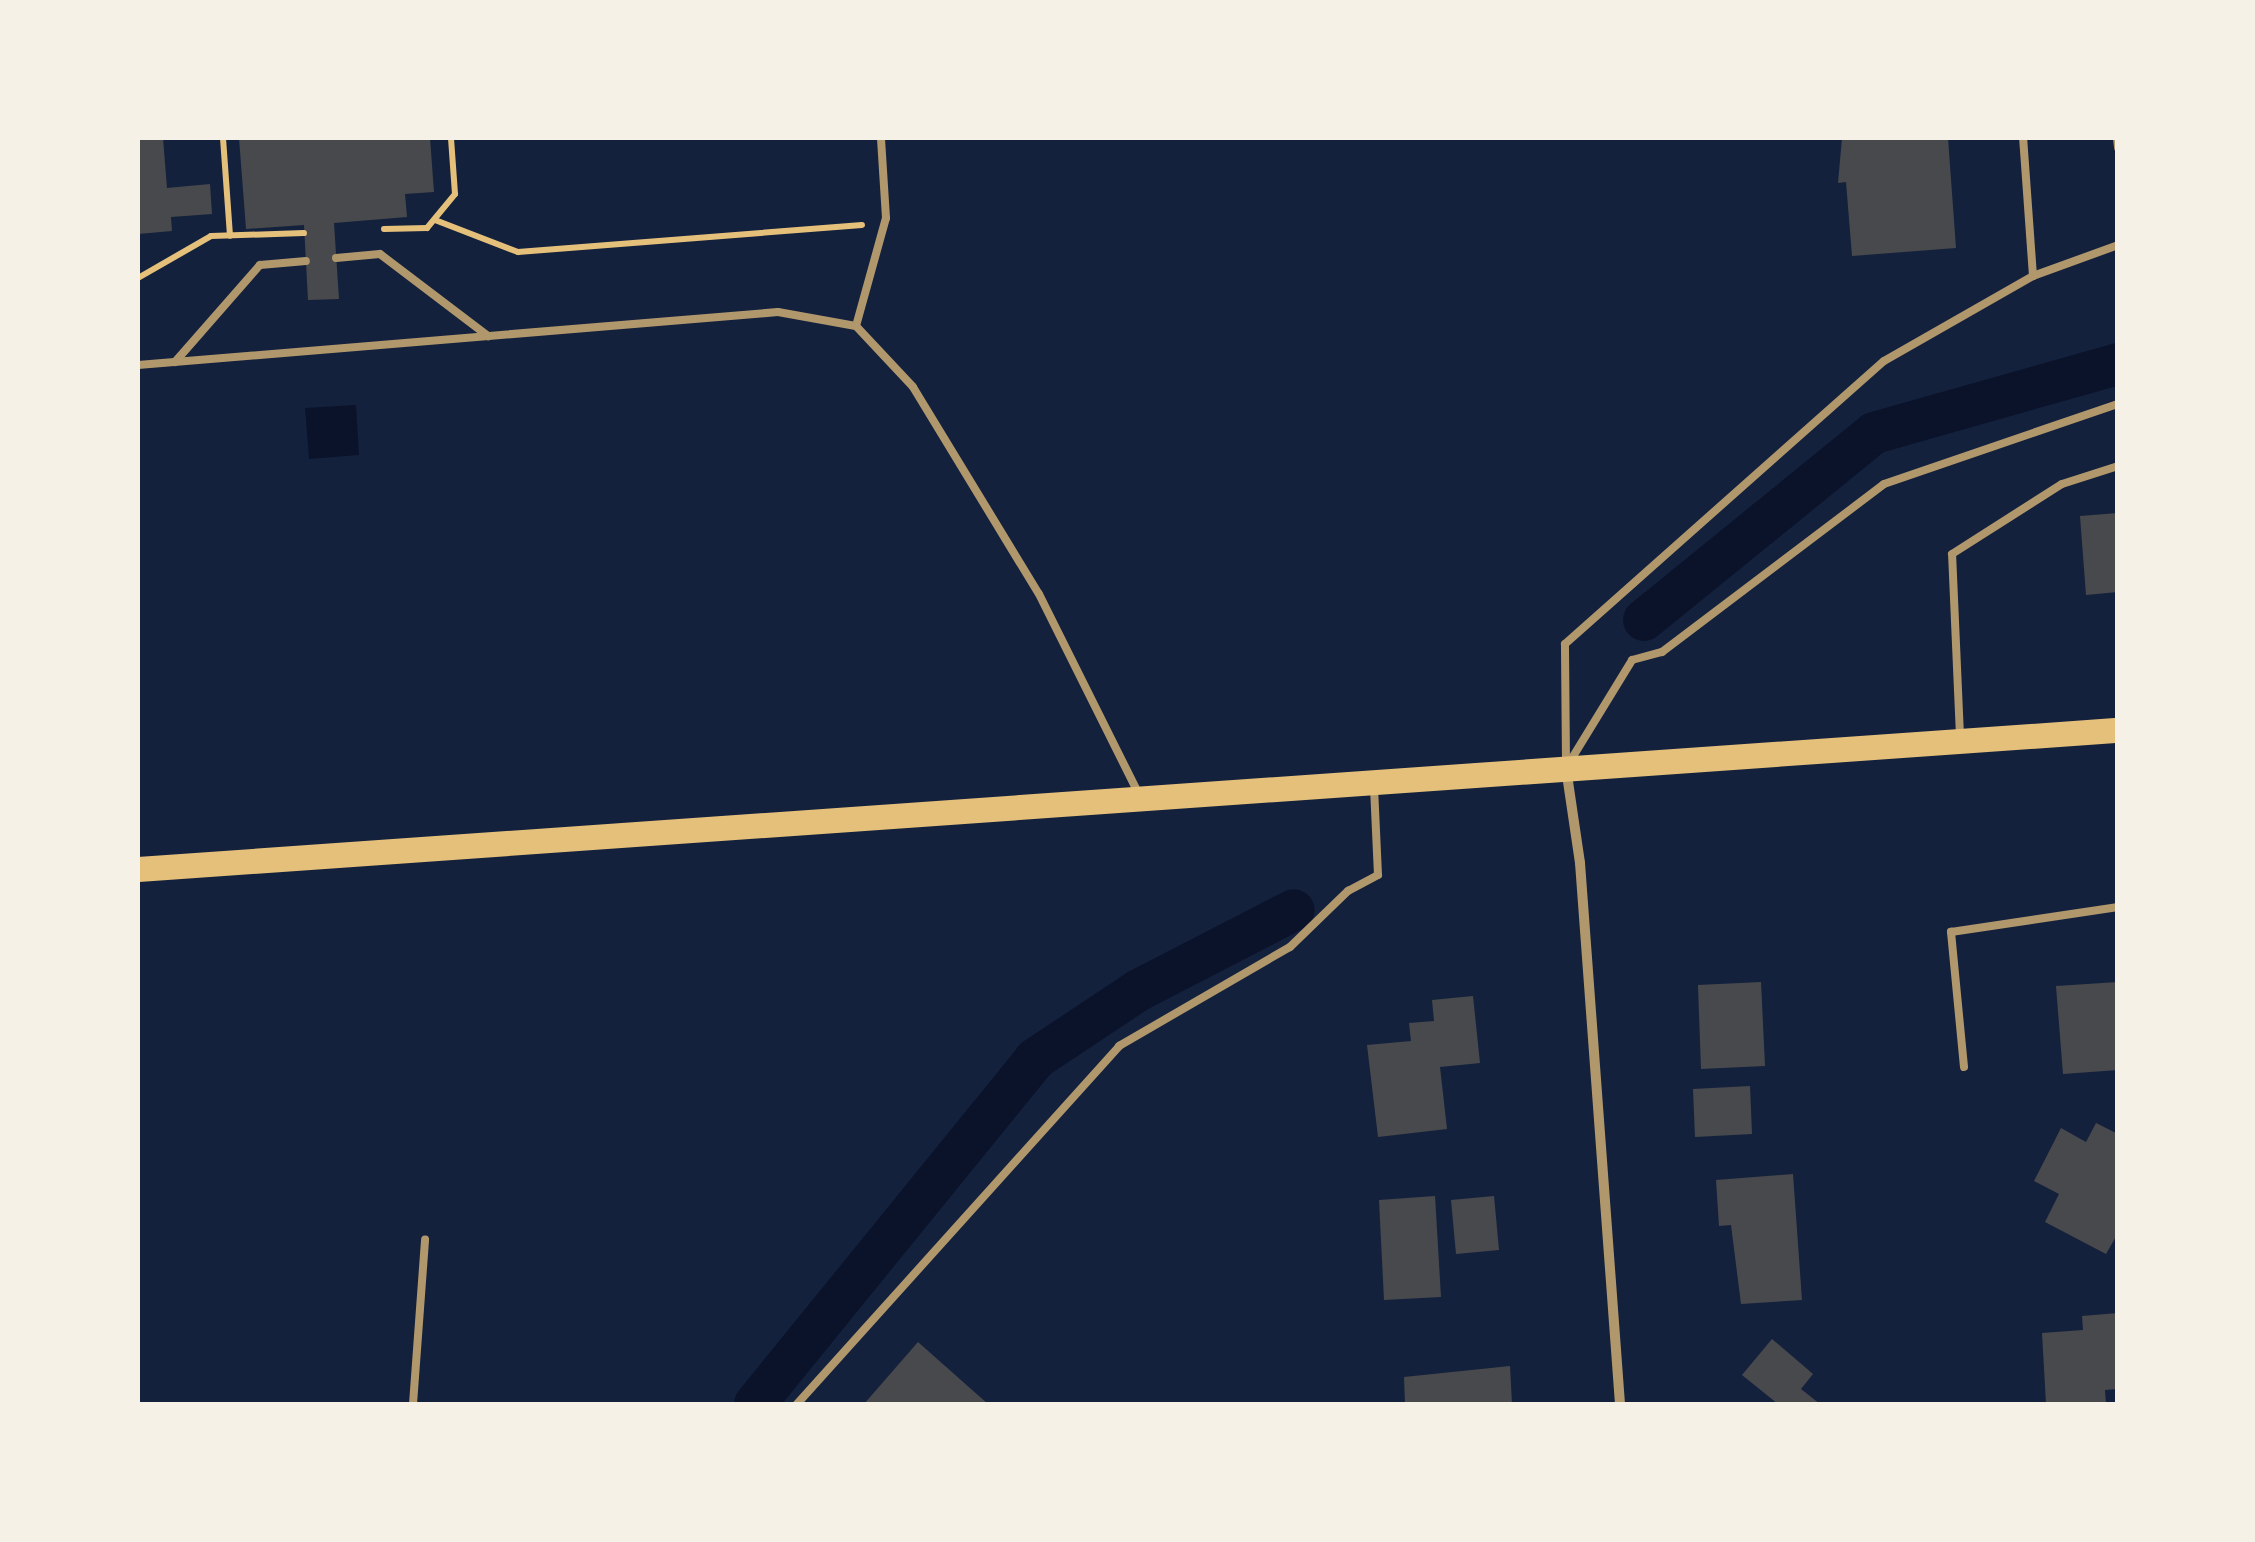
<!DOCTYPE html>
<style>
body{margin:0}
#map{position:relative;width:2255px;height:1542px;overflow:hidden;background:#14213d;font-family:"Fira Sans Condensed",sans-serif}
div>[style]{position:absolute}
.water>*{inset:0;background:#0b132b}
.canal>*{height:42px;margin:-21px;padding:0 21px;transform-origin:21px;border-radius:21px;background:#0b132b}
.building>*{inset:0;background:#48494c}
.path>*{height:6px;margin:-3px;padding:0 3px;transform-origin:3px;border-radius:3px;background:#e5c07b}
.service>*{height:8px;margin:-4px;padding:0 4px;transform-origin:4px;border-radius:4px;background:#b1986c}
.minor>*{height:10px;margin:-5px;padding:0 5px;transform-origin:5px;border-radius:5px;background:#b1986c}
.primary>*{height:25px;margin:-12.5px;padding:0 12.5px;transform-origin:12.5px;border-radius:12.5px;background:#e5c07b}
span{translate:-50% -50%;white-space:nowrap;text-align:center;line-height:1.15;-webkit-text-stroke:9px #f6f1e7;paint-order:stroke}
.frame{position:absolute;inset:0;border:140px solid #f6f1e7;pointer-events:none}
</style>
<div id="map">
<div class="water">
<div style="clip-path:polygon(356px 405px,359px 455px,309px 459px,305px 408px)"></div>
</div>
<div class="canal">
<div style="left:1644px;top:620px;width:296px;rotate:-39.1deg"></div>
<div style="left:1874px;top:433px;width:254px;rotate:-15.8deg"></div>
<div style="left:755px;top:1404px;width:444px;rotate:-50.9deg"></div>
<div style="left:1035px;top:1059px;width:125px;rotate:-33.6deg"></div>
<div style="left:1139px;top:990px;width:174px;rotate:-27.3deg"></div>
</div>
<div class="building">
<div style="clip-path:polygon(138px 138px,163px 138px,167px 188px,210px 184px,212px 214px,171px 217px,172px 231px,138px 234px)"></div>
<div style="clip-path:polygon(239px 138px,430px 138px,434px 192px,405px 194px,407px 217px,334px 223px,339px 299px,308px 300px,304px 225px,246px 229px)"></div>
<div style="clip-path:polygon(1842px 138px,1948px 138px,1956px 248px,1852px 256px,1846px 182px,1838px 183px)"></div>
<div style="clip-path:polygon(2118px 513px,2118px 592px,2086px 595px,2080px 516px)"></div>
<div style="clip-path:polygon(1761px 982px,1765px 1066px,1701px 1069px,1698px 985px)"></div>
<div style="clip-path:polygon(2118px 982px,2118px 1070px,2063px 1074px,2056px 986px)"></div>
<div style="clip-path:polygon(1473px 996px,1480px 1063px,1440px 1067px,1447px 1129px,1378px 1137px,1367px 1045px,1411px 1041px,1409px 1023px,1434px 1021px,1432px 1000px)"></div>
<div style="clip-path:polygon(1750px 1086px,1752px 1134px,1695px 1137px,1693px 1089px)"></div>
<div style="clip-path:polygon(2096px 1123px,2118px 1134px,2118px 1233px,2106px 1254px,2045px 1222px,2059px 1194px,2034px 1181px,2061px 1128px,2086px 1142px)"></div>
<div style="clip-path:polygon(1793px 1174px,1802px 1300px,1741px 1304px,1731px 1225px,1719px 1226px,1716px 1180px)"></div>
<div style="clip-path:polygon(1435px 1196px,1441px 1297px,1384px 1300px,1379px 1200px)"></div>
<div style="clip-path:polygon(1494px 1196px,1499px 1250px,1456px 1254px,1451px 1200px)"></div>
<div style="clip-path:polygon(2118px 1313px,2118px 1389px,2105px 1390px,2106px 1404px,2046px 1404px,2042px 1333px,2083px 1330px,2082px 1316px)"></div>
<div style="clip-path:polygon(1772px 1339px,1813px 1374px,1801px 1389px,1820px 1404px,1778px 1404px,1742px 1375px)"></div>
<div style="clip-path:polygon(918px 1342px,988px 1404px,864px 1404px)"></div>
<div style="clip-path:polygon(1510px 1366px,1512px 1404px,1405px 1404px,1404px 1377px)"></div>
</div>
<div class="path">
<div style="left:223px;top:138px;width:98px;rotate:85.9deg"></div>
<div style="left:435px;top:220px;width:89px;rotate:21.1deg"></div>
<div style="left:518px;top:252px;width:345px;rotate:-4.5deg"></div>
<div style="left:384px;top:229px;width:43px;rotate:-1.3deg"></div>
<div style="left:427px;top:228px;width:44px;rotate:-50.5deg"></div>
<div style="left:455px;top:194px;width:56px;rotate:-94.1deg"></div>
<div style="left:138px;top:278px;width:84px;rotate:-29.9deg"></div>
<div style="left:211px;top:236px;width:93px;rotate:-1.8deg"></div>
</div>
<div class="service">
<div style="left:2117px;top:138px;width:10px;rotate:84deg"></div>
<div style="left:336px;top:258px;width:44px;rotate:-5.2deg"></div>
<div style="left:380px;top:254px;width:136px;rotate:37.2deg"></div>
<div style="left:2033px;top:276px;width:90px;rotate:-20deg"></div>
<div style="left:856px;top:326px;width:112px;rotate:-74.5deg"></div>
<div style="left:886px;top:218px;width:80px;rotate:-93.6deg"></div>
<div style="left:175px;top:362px;width:129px;rotate:-48.8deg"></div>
<div style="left:260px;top:265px;width:46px;rotate:-5deg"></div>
<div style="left:138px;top:365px;width:642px;rotate:-4.73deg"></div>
<div style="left:778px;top:312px;width:79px;rotate:10.2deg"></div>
<div style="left:856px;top:326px;width:83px;rotate:46.9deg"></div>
<div style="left:913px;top:387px;width:242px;rotate:58.7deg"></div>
<div style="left:1039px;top:594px;width:225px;rotate:63.5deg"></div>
<div style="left:1960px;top:736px;width:182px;rotate:-92.5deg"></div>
<div style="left:1952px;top:554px;width:130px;rotate:-32.5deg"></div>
<div style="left:2062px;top:484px;width:59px;rotate:-17.8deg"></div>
<div style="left:1566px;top:763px;width:119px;rotate:-90.5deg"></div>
<div style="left:1565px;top:644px;width:426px;rotate:-41.6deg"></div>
<div style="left:1884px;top:361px;width:172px;rotate:-29.7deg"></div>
<div style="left:2033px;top:276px;width:138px;rotate:-94.1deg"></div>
<div style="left:1569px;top:763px;width:121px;rotate:-58.5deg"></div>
<div style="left:1632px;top:660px;width:31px;rotate:-15deg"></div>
<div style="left:1662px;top:652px;width:278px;rotate:-37.1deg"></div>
<div style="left:1884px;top:484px;width:247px;rotate:-18.9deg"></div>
<div style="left:1964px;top:1067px;width:136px;rotate:-95.5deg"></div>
<div style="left:1951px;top:932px;width:169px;rotate:-8.5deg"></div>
<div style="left:413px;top:1404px;width:165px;rotate:-85.8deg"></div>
<div style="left:797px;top:1404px;width:482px;rotate:-48deg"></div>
<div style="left:1119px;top:1046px;width:198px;rotate:-30.1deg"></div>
<div style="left:1290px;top:947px;width:81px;rotate:-44deg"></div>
<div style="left:1348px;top:891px;width:34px;rotate:-28deg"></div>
<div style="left:1378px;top:875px;width:88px;rotate:-92.6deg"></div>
</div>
<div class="minor">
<div style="left:1566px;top:768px;width:96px;rotate:81.6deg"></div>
<div style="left:1580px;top:863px;width:542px;rotate:85.77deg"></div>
</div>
<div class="primary">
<div style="left:138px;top:869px;width:1985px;rotate:-4.02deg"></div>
</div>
<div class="frame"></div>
</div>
